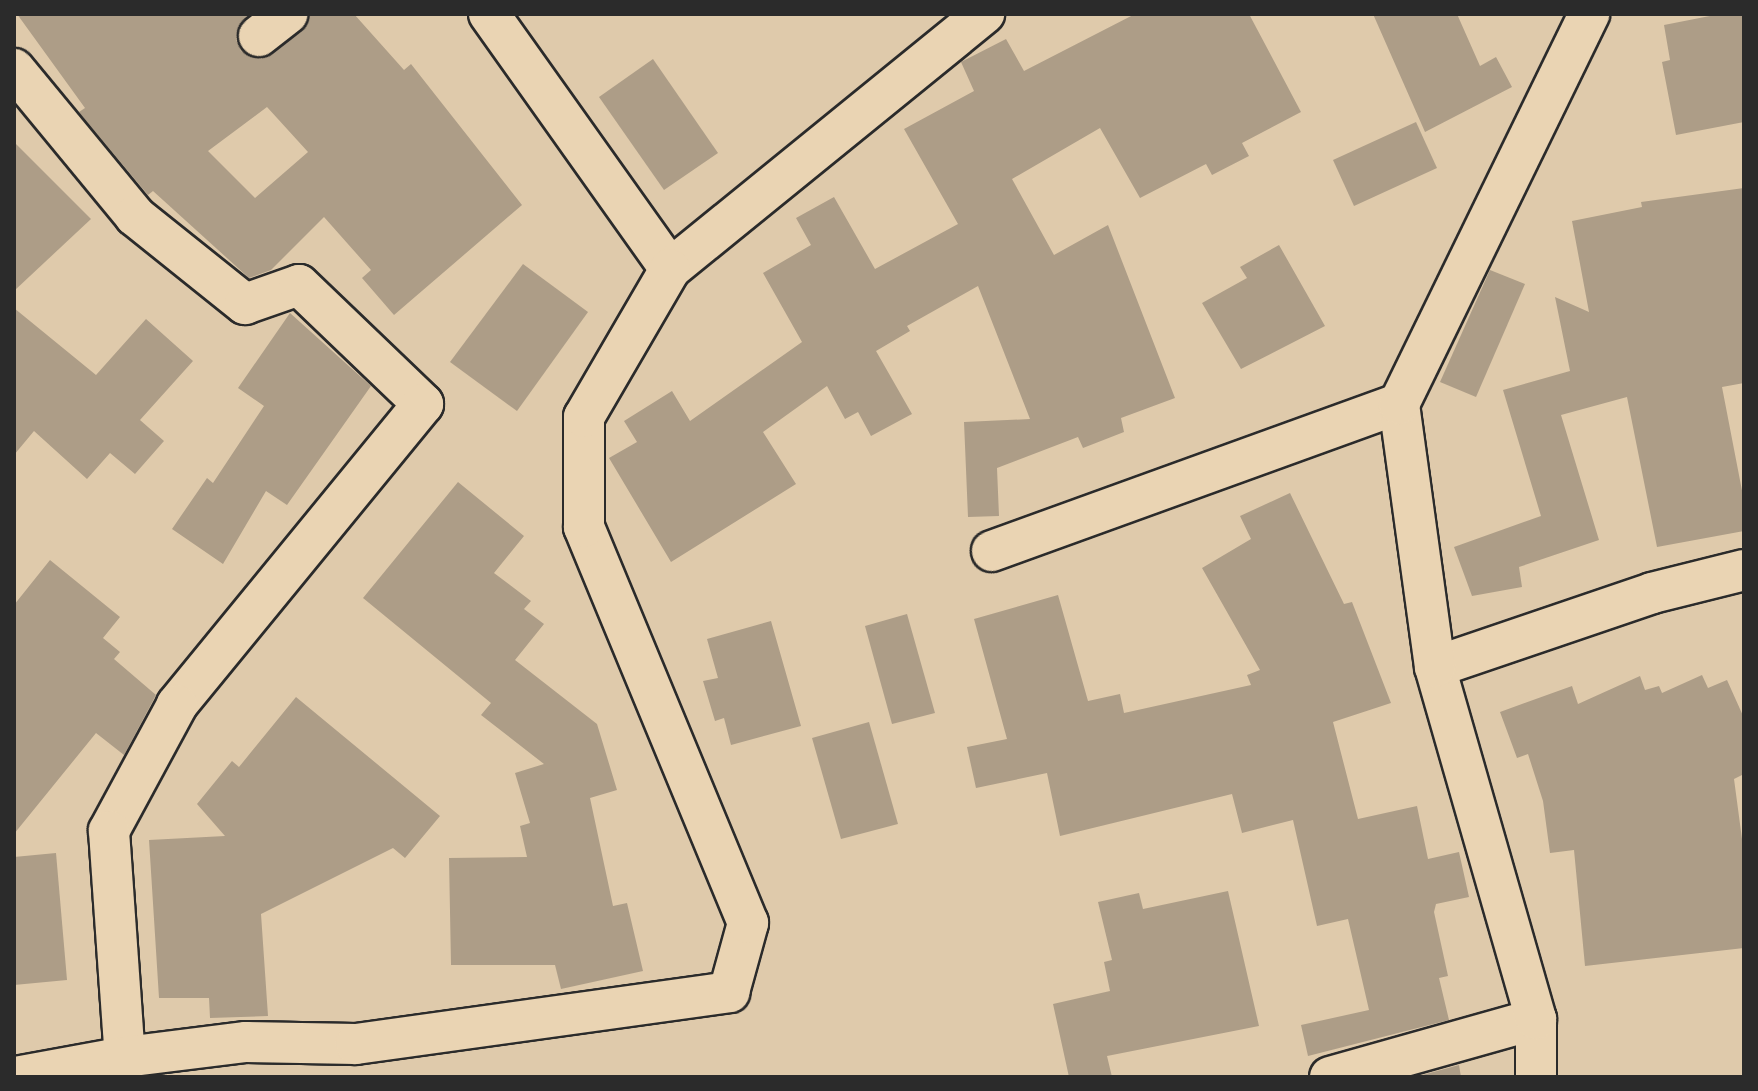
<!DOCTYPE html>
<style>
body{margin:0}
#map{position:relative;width:1758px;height:1091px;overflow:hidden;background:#dfcaab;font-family:"Patrick Hand",sans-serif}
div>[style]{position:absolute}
.building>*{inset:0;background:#ad9d87}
.roads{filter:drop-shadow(2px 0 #2b2b2b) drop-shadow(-2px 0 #2b2b2b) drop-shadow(0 2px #2b2b2b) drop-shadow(0 -2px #2b2b2b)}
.street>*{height:40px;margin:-20px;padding:0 20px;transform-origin:20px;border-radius:20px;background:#ead4b3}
span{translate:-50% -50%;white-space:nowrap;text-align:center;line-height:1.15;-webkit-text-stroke:6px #ead4b3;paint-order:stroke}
.frame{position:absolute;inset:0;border:16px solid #2b2b2b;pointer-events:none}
</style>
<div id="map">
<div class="building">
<div style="clip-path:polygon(evenodd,17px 14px,250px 14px,238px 27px,236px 40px,241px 51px,261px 59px,301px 32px,309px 14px,354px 14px,404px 70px,411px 64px,522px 205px,394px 315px,362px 278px,371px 270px,324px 217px,271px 270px,249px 278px,153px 191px,148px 195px,79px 112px,85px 108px,17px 14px,267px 107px,308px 152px,255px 198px,208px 151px,267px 107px)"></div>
<div style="clip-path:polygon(1135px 14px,1249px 14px,1301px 112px,1242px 143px,1249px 156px,1212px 175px,1206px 164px,1140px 198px,1100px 128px,1012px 179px,1054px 255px,1108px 225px,1175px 398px,1121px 418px,1124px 432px,1083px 448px,1078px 437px,997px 468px,999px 516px,968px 517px,964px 422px,1030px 419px,978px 286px,907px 326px,910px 331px,876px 351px,912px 414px,871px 436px,858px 412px,845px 419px,827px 386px,763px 432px,796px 484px,671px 562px,609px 458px,637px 442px,624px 421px,672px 391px,690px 421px,802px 342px,763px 273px,811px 245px,796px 218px,834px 197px,875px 269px,958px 224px,904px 129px,974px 91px,961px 62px,1006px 39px,1024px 71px)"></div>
<div style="clip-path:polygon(1373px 14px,1457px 14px,1480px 66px,1496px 57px,1512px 87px,1425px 132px)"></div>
<div style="clip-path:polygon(1720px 14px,1744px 14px,1744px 122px,1676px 135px,1662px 62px,1670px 60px,1664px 25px)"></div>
<div style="clip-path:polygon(653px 59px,718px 153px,664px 190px,599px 97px)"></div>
<div style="clip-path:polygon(1416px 122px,1437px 168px,1354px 206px,1333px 160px)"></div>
<div style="clip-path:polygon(14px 142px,91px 219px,14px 291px)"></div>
<div style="clip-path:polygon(1744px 188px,1744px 383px,1722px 387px,1744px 501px,1744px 531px,1657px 547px,1627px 397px,1561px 415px,1599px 540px,1519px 567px,1522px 587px,1472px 596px,1454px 547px,1541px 516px,1503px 390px,1570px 371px,1555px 297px,1589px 312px,1572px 221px,1642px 207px,1641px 202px)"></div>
<div style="clip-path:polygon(1279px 245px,1325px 326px,1241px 369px,1202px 303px,1247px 278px,1240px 267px)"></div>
<div style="clip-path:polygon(523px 264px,588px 312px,517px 411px,450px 362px)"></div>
<div style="clip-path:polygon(1490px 270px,1525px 284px,1476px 397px,1440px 382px)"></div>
<div style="clip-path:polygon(14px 308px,96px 375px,146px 319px,193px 361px,140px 420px,164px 441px,135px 474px,110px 453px,87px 479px,34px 431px,14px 455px)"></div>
<div style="clip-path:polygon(290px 313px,371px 386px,287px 505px,266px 491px,223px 564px,172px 529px,207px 478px,213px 483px,264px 406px,238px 388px)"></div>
<div style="clip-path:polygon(458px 482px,524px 536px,494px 573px,531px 601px,524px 609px,544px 624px,515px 660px,597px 724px,617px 790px,590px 798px,613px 906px,627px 903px,643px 971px,561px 989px,555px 965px,451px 965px,449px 858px,527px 857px,520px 826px,530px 823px,515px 773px,544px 764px,481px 715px,491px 703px,363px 598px)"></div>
<div style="clip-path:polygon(1290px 493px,1344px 604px,1352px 602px,1391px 703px,1333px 722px,1358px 819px,1417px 806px,1428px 859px,1459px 852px,1469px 897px,1436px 904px,1434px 912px,1448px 976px,1439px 978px,1449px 1020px,1308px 1056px,1301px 1025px,1369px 1010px,1348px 919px,1317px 926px,1293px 820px,1242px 833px,1232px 794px,1060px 836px,1047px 773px,976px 788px,967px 747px,1007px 739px,974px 619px,1058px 595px,1088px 701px,1120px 694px,1124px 713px,1251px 685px,1247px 675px,1260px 670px,1202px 568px,1251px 539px,1240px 516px)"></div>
<div style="clip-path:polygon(50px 560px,120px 617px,103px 638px,120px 652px,114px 659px,156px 695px,124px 755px,96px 733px,14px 834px,14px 605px)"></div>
<div style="clip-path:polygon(907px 614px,935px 713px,892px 724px,865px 626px)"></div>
<div style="clip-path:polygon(771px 621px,801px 726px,731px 745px,724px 718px,715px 721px,703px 681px,718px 678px,707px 639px)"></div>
<div style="clip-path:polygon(1702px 675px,1708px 688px,1727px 680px,1744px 718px,1744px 774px,1734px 779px,1744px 854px,1744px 948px,1585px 966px,1574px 850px,1550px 853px,1543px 801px,1528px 754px,1517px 758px,1500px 712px,1572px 686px,1578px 704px,1640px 676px,1645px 690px,1659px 686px,1662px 693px)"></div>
<div style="clip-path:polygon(296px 697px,440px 816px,405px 858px,393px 848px,261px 914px,268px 1016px,210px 1018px,209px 998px,159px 998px,149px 840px,225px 836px,197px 804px,232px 761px,239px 767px)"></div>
<div style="clip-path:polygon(869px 722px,898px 824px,841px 839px,812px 738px)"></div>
<div style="clip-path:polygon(56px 853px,67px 980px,14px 985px,14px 857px)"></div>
<div style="clip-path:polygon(1228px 891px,1259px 1026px,1107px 1056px,1112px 1077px,1069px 1077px,1053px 1004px,1110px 991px,1104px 962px,1112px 960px,1098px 902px,1139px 893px,1143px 909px)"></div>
<div style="clip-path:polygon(1459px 1065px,1461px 1077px,1415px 1077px)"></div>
</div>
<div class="roads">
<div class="street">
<div style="left:489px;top:14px;width:313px;rotate:54.6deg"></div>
<div style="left:670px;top:269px;width:405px;rotate:-39.1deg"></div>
<div style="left:259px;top:36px;width:36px;rotate:-38deg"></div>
<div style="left:14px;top:69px;width:190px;rotate:50.5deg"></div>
<div style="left:135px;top:216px;width:141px;rotate:38.7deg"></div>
<div style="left:245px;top:304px;width:57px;rotate:-19.4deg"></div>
<div style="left:299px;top:285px;width:172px;rotate:43.8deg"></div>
<div style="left:423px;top:404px;width:389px;rotate:129.3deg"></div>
<div style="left:177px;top:705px;width:143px;rotate:118.4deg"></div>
<div style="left:109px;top:831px;width:227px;rotate:86deg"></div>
<div style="left:125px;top:1057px;width:111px;rotate:169.6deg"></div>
<div style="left:992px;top:551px;width:433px;rotate:-19.9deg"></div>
<div style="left:1435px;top:667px;width:229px;rotate:-18.8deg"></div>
<div style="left:1652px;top:593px;width:95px;rotate:-14deg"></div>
<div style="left:125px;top:1057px;width:122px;rotate:-7.1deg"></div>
<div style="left:246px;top:1042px;width:110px;rotate:1deg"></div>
<div style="left:356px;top:1044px;width:377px;rotate:-7.9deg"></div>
<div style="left:729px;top:992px;width:72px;rotate:-74.6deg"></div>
<div style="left:748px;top:923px;width:429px;rotate:-112.5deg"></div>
<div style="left:584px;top:527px;width:110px;rotate:-90deg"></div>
<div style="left:584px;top:417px;width:171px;rotate:-59.8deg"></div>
<div style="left:1330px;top:1077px;width:214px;rotate:-15.7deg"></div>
<div style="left:1536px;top:1077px;width:58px;rotate:-90deg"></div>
<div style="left:1536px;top:1019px;width:366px;rotate:-106deg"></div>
<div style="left:1435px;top:667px;width:265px;rotate:-97.8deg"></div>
<div style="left:1399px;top:404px;width:434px;rotate:-64deg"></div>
</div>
</div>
<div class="frame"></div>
</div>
